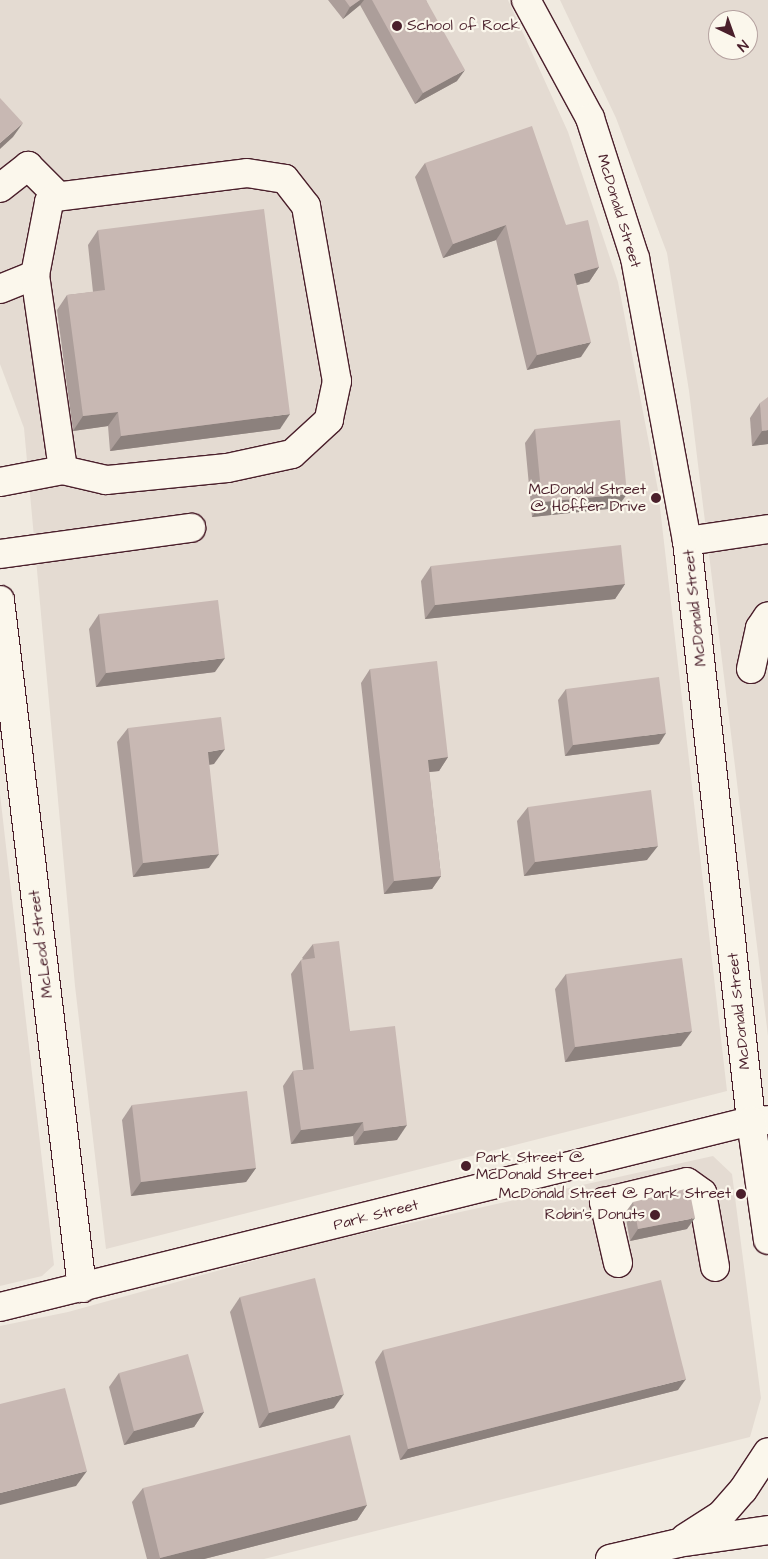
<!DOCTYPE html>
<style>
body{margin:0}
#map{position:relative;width:768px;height:1559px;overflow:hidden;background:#f0eae0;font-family:"Architects Daughter",sans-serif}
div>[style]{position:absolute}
.built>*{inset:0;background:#e4dbd2}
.roads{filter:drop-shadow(1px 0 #4a1f2b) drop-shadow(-1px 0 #4a1f2b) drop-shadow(0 1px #4a1f2b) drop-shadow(0 -1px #4a1f2b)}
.minor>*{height:28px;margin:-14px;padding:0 14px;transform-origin:14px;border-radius:14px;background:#fbf7ec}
.major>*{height:28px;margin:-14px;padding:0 14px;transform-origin:14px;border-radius:14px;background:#fbf7ec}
.highway>*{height:28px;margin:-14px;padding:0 14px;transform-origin:14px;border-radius:14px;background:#fbf7ec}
.wall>*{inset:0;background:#ac9e9a}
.shaded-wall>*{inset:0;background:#8c817d}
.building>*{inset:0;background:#c8b8b3}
.dots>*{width:14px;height:14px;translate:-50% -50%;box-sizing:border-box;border:2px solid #fbf7ec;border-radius:50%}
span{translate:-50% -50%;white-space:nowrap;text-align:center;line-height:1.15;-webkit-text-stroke:4.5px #fbf7ec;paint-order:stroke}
.poi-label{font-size:15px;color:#4a1f2b}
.left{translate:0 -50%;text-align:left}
.right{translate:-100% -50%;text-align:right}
.street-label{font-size:15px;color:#4a1f2b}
.north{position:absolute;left:708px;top:10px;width:50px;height:50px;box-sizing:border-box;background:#fbf7ec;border:1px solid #b4a19f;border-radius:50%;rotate:138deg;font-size:14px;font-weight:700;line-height:20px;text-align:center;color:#4a1f2b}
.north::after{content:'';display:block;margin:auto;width:18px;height:22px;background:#4a1f2b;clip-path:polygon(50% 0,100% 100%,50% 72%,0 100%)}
</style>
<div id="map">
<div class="built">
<div style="clip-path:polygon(0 0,508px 0,568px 132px,618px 282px,658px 490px,727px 1091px,106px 1249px,75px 986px,24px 428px,0 364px)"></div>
<div style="clip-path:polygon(evenodd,560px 0,768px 0,768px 1036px,689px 391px,667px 253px,616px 118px,560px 0,718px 20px,748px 20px,748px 50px,718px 50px,718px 20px)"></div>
<div style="clip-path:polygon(0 794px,54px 1265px,42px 1276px,0 1286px)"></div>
<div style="clip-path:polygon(713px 1156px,732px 1174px,761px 1398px,750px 1437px,264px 1559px,0 1559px,0 1326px,68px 1312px,311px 1245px)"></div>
</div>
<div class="roads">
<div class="minor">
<div style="left:0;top:188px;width:36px;rotate:-38deg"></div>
<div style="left:28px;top:166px;width:42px;rotate:45deg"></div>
<div style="left:35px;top:275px;width:74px;rotate:-79.1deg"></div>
<div style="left:49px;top:202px;width:8px;rotate:-40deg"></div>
<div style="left:55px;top:197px;width:193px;rotate:-7.1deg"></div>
<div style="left:247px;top:173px;width:38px;rotate:9deg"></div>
<div style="left:285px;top:179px;width:34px;rotate:52deg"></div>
<div style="left:306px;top:206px;width:178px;rotate:80deg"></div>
<div style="left:337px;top:381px;width:40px;rotate:102deg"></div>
<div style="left:329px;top:420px;width:50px;rotate:137.4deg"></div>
<div style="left:292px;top:454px;width:66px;rotate:167.8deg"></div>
<div style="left:227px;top:468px;width:122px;rotate:174.3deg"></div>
<div style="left:106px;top:480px;width:44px;rotate:-166.9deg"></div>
<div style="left:0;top:289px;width:38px;rotate:-22deg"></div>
<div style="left:35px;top:275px;width:197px;rotate:81.8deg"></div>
<div style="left:63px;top:470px;width:64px;rotate:169.2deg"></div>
<div style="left:687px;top:541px;width:82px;rotate:-8.4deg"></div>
<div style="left:0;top:554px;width:193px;rotate:-7.8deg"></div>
<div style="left:0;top:600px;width:693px;rotate:83.2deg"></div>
<div style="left:751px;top:669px;width:42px;rotate:-77.6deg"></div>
<div style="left:760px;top:628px;width:14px;rotate:-56deg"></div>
<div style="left:618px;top:1263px;width:63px;rotate:-102.9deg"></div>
<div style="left:604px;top:1202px;width:85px;rotate:-13.5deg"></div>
<div style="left:687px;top:1182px;width:19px;rotate:36deg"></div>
<div style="left:702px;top:1193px;width:75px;rotate:80deg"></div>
<div style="left:0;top:1307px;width:774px;rotate:-13.91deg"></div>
<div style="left:751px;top:1121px;width:17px;rotate:-3deg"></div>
</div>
<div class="major">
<div style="left:526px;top:0;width:134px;rotate:61.5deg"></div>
<div style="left:590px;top:118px;width:147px;rotate:72.2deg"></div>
<div style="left:635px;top:258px;width:288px;rotate:79.6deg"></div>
<div style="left:687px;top:541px;width:584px;rotate:83.7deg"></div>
<div style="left:751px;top:1121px;width:120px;rotate:81.9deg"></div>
</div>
<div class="highway">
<div style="left:685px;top:1538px;width:43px;rotate:-32.6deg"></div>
<div style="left:721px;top:1515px;width:33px;rotate:-49deg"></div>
<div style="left:743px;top:1490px;width:45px;rotate:-56.7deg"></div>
<div style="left:610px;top:1559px;width:70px;rotate:-13.2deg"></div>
<div style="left:678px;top:1543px;width:91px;rotate:-8.2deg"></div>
</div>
</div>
<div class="wall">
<div style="clip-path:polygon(328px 0,426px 0,457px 81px,415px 104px,360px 5px,343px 19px)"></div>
<div style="clip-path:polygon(425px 163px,566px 225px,599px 267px,589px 282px,577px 285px,581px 357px,527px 370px,496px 240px,443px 258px,415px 177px)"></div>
<div style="clip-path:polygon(98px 230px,280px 429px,110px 451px,108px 426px,73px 431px,57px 310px,67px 295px,93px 292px,88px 245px)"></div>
<div style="clip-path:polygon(760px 403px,768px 444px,752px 446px,750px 418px)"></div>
<div style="clip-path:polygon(535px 429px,617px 508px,532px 517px,525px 443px)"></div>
<div style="clip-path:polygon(431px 566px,625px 584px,615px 599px,425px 619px,421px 581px)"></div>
<div style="clip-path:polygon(99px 614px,215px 672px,96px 687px,89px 629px)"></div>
<div style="clip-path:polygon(370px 669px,448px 757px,439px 771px,429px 772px,441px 876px,432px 889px,384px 894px,361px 683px)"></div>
<div style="clip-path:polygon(566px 689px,659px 744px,565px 756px,558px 700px)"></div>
<div style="clip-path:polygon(128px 728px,214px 764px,209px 765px,209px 868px,133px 877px,117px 742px)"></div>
<div style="clip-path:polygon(528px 807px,647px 860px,524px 876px,517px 821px)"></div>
<div style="clip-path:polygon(313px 944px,350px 1031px,397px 1140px,354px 1145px,353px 1136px,291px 1144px,283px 1086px,293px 1071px,303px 1070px,291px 974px,301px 960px,303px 959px,302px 958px)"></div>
<div style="clip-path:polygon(566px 974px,681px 1046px,565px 1062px,555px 989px)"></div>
<div style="clip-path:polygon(132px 1105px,256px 1168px,246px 1182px,131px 1196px,122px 1120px)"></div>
<div style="clip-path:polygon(633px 1202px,687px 1229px,630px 1241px,625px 1213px)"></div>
<div style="clip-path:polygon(240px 1297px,334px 1408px,259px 1428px,230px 1312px)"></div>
<div style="clip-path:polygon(383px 1350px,678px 1390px,400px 1460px,375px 1362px)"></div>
<div style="clip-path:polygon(119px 1373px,204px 1412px,194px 1427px,124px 1445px,109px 1387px)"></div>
<div style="clip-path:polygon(143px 1488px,367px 1505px,357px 1520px,204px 1559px,147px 1559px,132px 1502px)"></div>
</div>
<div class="shaded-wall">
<div style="clip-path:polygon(360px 0,364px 0,360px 5px,343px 19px,350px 7px)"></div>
<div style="clip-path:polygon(465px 70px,457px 81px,415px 104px,423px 93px)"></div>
<div style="clip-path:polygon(23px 123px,13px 137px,0 149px,0 143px)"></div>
<div style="clip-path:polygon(506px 225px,496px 240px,443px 258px,453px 244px)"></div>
<div style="clip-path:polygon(599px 267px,589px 282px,564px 288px,574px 274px)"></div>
<div style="clip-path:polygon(591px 342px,581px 357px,527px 370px,537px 355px)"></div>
<div style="clip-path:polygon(118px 412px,108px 426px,73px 431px,83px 416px)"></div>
<div style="clip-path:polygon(290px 414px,280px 429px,110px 451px,121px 436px)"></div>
<div style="clip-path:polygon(768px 430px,768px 444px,752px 446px,762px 431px)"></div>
<div style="clip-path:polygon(627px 494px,617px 508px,532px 517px,542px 502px)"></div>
<div style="clip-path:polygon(625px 584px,615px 599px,425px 619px,435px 605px)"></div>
<div style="clip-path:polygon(225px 658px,215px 672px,96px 687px,106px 673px)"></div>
<div style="clip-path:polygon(666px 733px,659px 744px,565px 756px,573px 745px)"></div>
<div style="clip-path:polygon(225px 749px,214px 764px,197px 766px,208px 752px)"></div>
<div style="clip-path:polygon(448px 757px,439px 771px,419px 773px,428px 760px)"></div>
<div style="clip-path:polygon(658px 846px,647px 860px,524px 876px,535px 862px)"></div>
<div style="clip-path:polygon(219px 854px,209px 868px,133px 877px,143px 863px)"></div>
<div style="clip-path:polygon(441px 876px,432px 889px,384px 894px,394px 881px)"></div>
<div style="clip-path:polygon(692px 1031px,681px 1046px,565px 1062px,575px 1047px)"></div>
<div style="clip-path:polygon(363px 1122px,353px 1136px,291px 1144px,301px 1130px)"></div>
<div style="clip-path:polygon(407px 1125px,397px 1140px,354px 1145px,364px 1131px)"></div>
<div style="clip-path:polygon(256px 1168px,246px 1182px,131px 1196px,141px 1182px)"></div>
<div style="clip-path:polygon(695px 1218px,687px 1229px,630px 1241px,638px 1229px)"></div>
<div style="clip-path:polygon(686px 1379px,678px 1390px,400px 1460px,408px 1449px)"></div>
<div style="clip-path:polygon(344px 1394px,334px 1408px,259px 1428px,269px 1413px)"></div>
<div style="clip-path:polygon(204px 1412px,194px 1427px,124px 1445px,134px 1431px)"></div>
<div style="clip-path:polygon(87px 1471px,76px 1486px,0 1505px,0 1493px)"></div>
<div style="clip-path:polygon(367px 1505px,357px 1520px,204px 1559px,160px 1559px,160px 1558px)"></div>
</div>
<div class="building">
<div style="clip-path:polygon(345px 0,360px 0,350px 7px)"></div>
<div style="clip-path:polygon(372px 0,426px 0,465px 70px,423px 93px)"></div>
<div style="clip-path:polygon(0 98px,23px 123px,0 143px)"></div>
<div style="clip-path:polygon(532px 126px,566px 225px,588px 220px,599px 267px,574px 274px,591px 342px,537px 355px,506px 225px,453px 244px,425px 163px)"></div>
<div style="clip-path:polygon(264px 209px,290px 414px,121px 436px,118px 412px,83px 416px,67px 295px,105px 290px,98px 230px)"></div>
<div style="clip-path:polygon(768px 397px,768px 430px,762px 431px,760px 403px)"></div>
<div style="clip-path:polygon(620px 420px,627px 494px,542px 502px,535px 429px)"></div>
<div style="clip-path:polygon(621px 545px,625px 584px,435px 605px,431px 566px)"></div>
<div style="clip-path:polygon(218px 600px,225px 658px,106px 673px,99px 614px)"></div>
<div style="clip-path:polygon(437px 661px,448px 757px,428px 760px,441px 876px,394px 881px,370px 669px)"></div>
<div style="clip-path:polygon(659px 677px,666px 733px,573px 745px,566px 689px)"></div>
<div style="clip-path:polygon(221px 717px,225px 749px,208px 752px,219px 854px,143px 863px,128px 728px)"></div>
<div style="clip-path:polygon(651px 790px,658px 846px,535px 862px,528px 807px)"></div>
<div style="clip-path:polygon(339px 941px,350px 1031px,395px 1026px,407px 1125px,364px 1131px,363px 1122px,301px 1130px,293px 1071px,314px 1069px,301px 960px,315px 958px,313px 944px)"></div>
<div style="clip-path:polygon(682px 958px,692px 1031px,575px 1047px,566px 974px)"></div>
<div style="clip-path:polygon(247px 1091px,256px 1168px,141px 1182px,132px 1105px)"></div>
<div style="clip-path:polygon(689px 1188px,695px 1218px,638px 1229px,633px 1202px)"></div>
<div style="clip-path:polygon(315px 1278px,344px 1394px,269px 1413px,240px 1297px)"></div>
<div style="clip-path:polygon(661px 1280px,686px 1379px,408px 1449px,383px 1350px)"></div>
<div style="clip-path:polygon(188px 1354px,204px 1412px,134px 1431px,119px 1373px)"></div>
<div style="clip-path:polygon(65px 1388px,87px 1471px,0 1493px,0 1404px)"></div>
<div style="clip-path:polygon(350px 1435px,367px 1505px,160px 1558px,143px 1488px)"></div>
</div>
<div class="dots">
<div style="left:397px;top:26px;background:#4a1f2b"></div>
<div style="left:656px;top:498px;background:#4a1f2b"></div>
<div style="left:466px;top:1166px;background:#4a1f2b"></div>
<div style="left:741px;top:1194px;background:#4a1f2b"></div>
<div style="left:655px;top:1215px;background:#4a1f2b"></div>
</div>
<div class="poi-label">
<span class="left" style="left:407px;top:26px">School of Rock</span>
<span class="right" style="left:646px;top:498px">McDonald Street<br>@ Hoffer Drive</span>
<span class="left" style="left:476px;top:1166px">Park Street @<br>McDonald Street</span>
<span class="right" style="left:731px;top:1194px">McDonald Street @ Park Street</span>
<span class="right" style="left:645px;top:1215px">Robin's Donuts</span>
</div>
<div class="street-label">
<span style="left:619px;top:211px;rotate:73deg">McDonald Street</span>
<span style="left:695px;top:608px;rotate:-96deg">McDonald Street</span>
<span style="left:41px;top:944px;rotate:-97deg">McLeod Street</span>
<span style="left:739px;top:1011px;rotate:-96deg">McDonald Street</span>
<span style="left:376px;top:1215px;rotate:-14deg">Park Street</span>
</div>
<div class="north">N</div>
</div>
